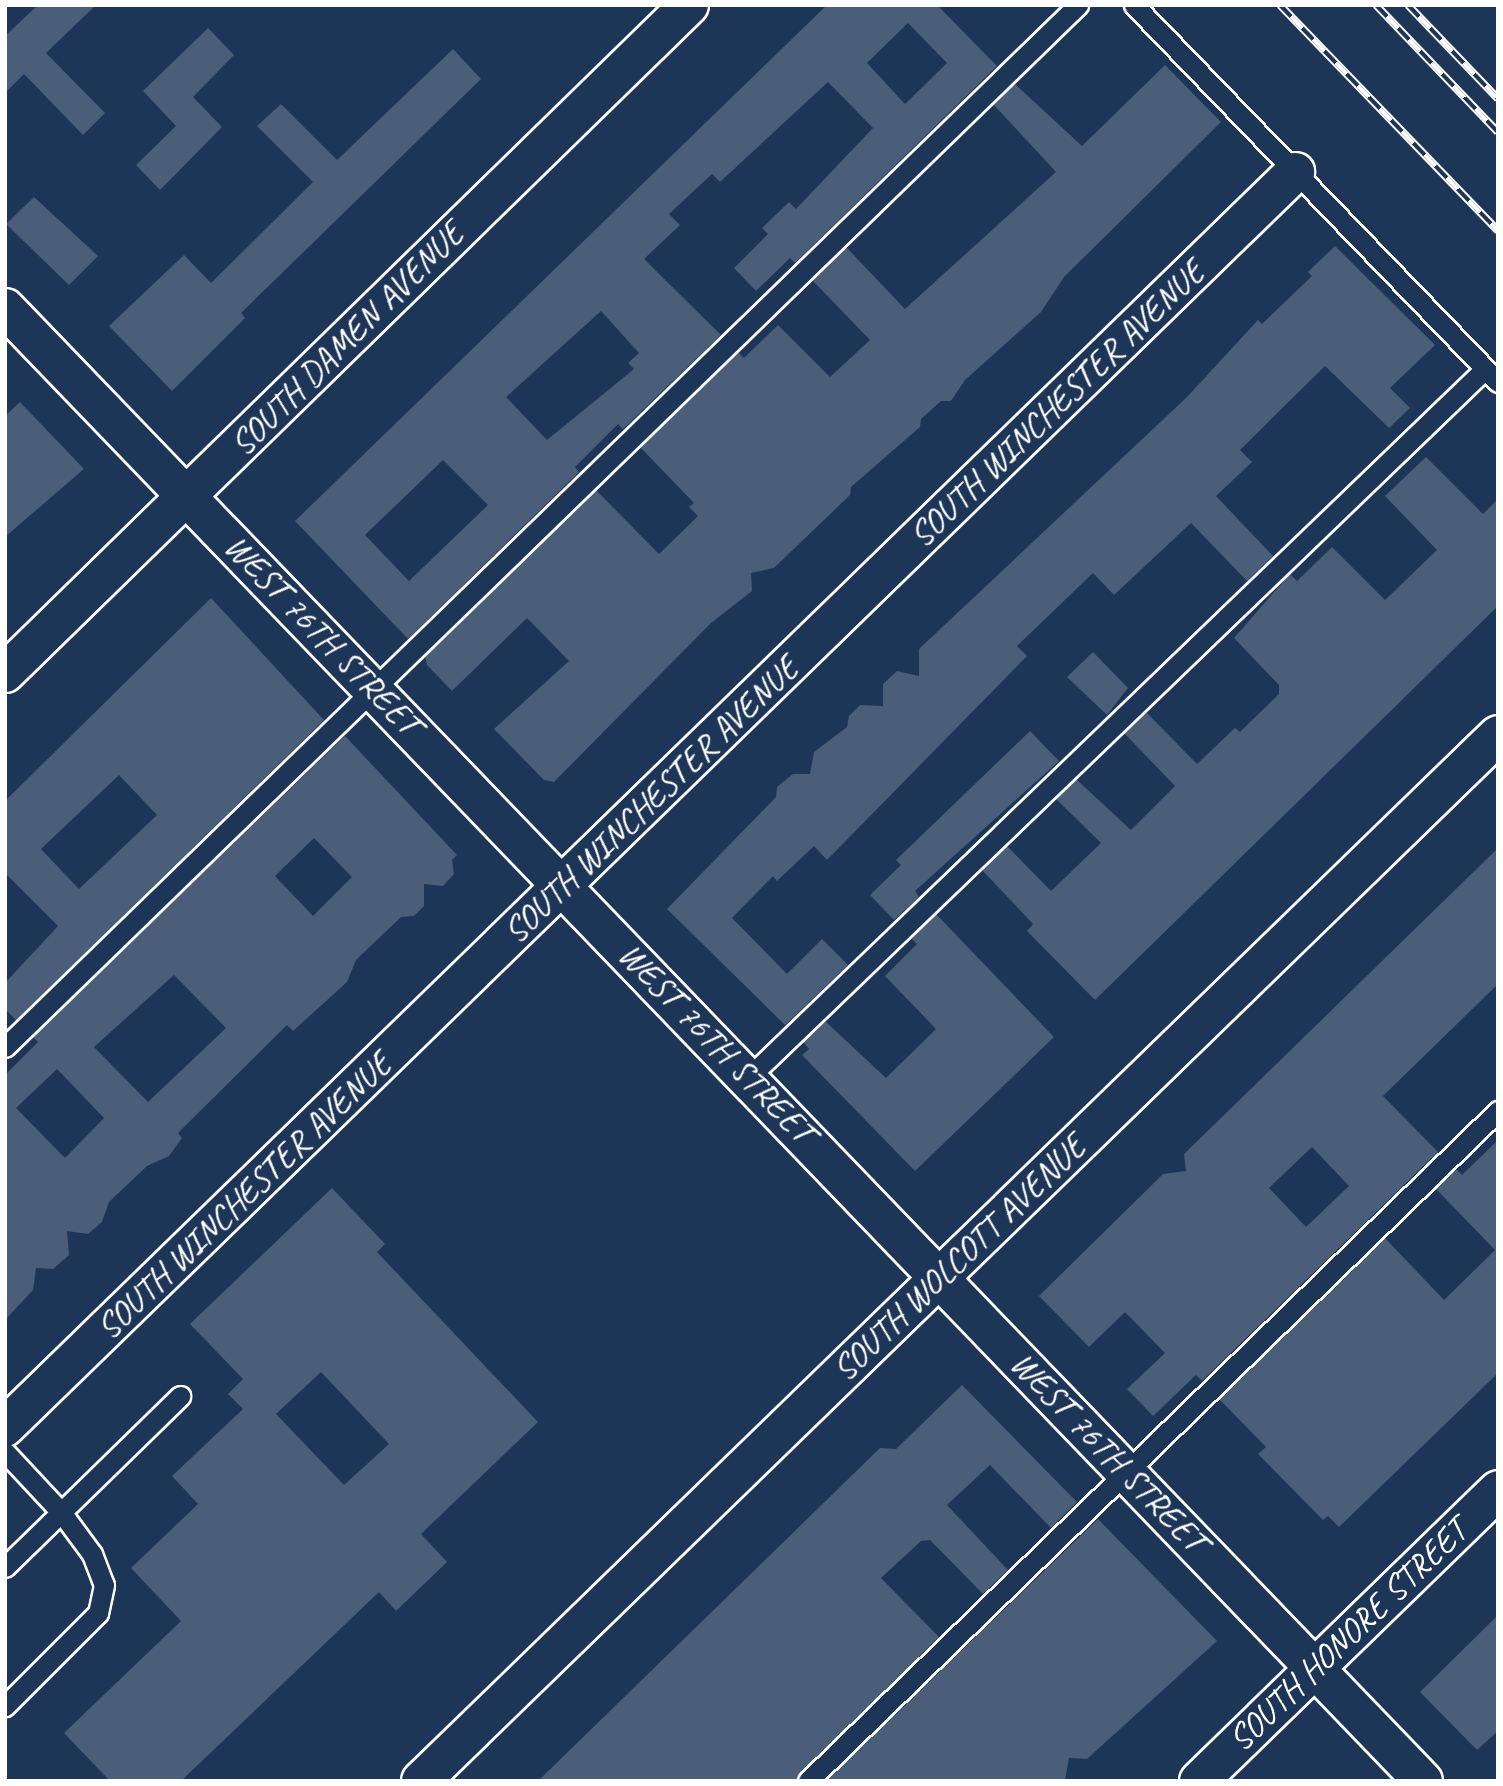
<!DOCTYPE html>
<style>
body{margin:0}
#map{position:relative;width:1503px;height:1786px;overflow:hidden;background:#1d3557;font-family:Caveat,sans-serif}
div>[style]{position:absolute}
.building>*{inset:0;background:#4a5d79}
.roads{filter:drop-shadow(2px 0 #fff) drop-shadow(-2px 0 #fff) drop-shadow(0 2px #fff) drop-shadow(0 -2px #fff)}
.service>*{height:19px;margin:-9.5px;padding:0 9.5px;transform-origin:9.5px;border-radius:9.5px;background:#1d3557}
.minor>*{height:38px;margin:-19px;padding:0 19px;transform-origin:19px;border-radius:19px;background:#1d3557}
.tertiary>*{height:38px;margin:-19px;padding:0 19px;transform-origin:19px;border-radius:19px;background:#1d3557}
.rail>*{height:8px;margin-top:-4px;transform-origin:0;background:repeating-linear-gradient(90deg,#1d3557 0 16px,#fff 0 32px);box-sizing:border-box;border-block:2px solid #fff}
span{translate:-50% -50%;white-space:nowrap;text-align:center;line-height:1.15;-webkit-text-stroke:6px #1d3557;paint-order:stroke}
.street-label{font-size:35px;color:#fff}
.frame{position:absolute;inset:0;border:7px solid #fff;pointer-events:none}
</style>
<div id="map">
<div class="building">
<div style="clip-path:polygon(38px 5px,96px 5px,46px 53px,105px 113px,83px 135px,24px 74px,5px 93px,5px 36px)"></div>
<div style="clip-path:polygon(evenodd,827px 5px,937px 5px,997px 66px,795px 263px,790px 258px,756px 291px,734px 268px,768px 234px,762px 228px,789px 202px,796px 209px,873px 128px,828px 82px,720px 182px,712px 174px,669px 214px,680px 225px,644px 259px,721px 335px,623px 429px,618px 424px,575px 467px,579px 472px,408px 639px,295px 521px,827px 5px,908px 23px,947px 63px,905px 104px,867px 63px,908px 23px,827px 5px,601px 311px,639px 353px,628px 363px,634px 369px,547px 440px,506px 397px,601px 311px,827px 5px,443px 460px,488px 505px,409px 581px,365px 535px,443px 460px)"></div>
<div style="clip-path:polygon(208px 28px,234px 55px,193px 97px,222px 127px,160px 190px,136px 165px,176px 126px,143px 91px)"></div>
<div style="clip-path:polygon(453px 49px,481px 79px,241px 313px,245px 318px,172px 391px,109px 326px,184px 255px,211px 283px,313px 182px,257px 126px,281px 104px,337px 160px)"></div>
<div style="clip-path:polygon(1165px 65px,1221px 122px,1064px 277px,1041px 312px,965px 380px,951px 401px,941px 401px,921px 419px,920px 427px,851px 487px,850px 495px,774px 568px,751px 573px,752px 591px,711px 623px,554px 782px,544px 780px,494px 729px,569px 661px,527px 618px,452px 691px,427px 665px,425px 656px,596px 490px,659px 554px,698px 516px,689px 507px,694px 503px,640px 447px,738px 352px,744px 358px,778px 325px,830px 377px,870px 340px,812px 280px,846px 247px,905px 309px,1056px 172px,993px 104px,1015px 84px,1082px 146px)"></div>
<div style="clip-path:polygon(34px 197px,98px 256px,69px 285px,6px 224px)"></div>
<div style="clip-path:polygon(1335px 246px,1435px 345px,1390px 388px,1410px 408px,1389px 428px,1325px 366px,1240px 450px,1252px 462px,1216px 496px,1273px 556px,1247px 581px,1191px 523px,1114px 595px,1093px 573px,1017px 646px,1027px 656px,827px 860px,814px 846px,777px 881px,773px 876px,732px 918px,787px 974px,822px 939px,848px 965px,785px 1025px,667px 909px,776px 797px,777px 787px,793px 774px,810px 774px,814px 752px,847px 727px,849px 716px,860px 705px,883px 706px,883px 684px,897px 671px,919px 676px,919px 649px,1187px 397px,1258px 320px,1262px 324px,1312px 276px,1308px 272px)"></div>
<div style="clip-path:polygon(20px 402px,84px 469px,5px 537px,5px 416px)"></div>
<div style="clip-path:polygon(1426px 457px,1483px 514px,1498px 499px,1498px 606px,1095px 1000px,1027px 931px,1033px 924px,982px 870px,1007px 846px,1051px 891px,1101px 843px,1056px 799px,1076px 779px,1131px 830px,1175px 786px,1124px 733px,1146px 712px,1197px 764px,1235px 728px,1240px 732px,1279px 694px,1279px 685px,1234px 638px,1290px 574px,1297px 581px,1332px 547px,1385px 600px,1437px 550px,1385px 496px)"></div>
<div style="clip-path:polygon(evenodd,211px 598px,324px 720px,16px 1020px,5px 1009px,5px 983px,58px 926px,5px 873px,5px 801px,211px 598px,119px 775px,157px 815px,79px 889px,41px 849px,119px 775px)"></div>
<div style="clip-path:polygon(1093px 652px,1128px 688px,1107px 715px,1067px 677px)"></div>
<div style="clip-path:polygon(1030px 731px,1059px 761px,915px 891px,919px 897px,894px 920px,870px 895px,901px 865px,896px 860px)"></div>
<div style="clip-path:polygon(evenodd,345px 736px,457px 855px,452px 860px,454px 874px,443px 886px,424px 884px,424px 906px,414px 916px,401px 917px,356px 960px,347px 982px,293px 1031px,287px 1025px,178px 1133px,182px 1138px,169px 1156px,147px 1166px,109px 1202px,102px 1222px,88px 1234px,67px 1231px,69px 1255px,53px 1269px,36px 1268px,33px 1290px,5px 1320px,5px 1075px,38px 1042px,33px 1037px,345px 736px,314px 838px,352px 877px,313px 916px,275px 876px,314px 838px,345px 736px,174px 975px,226px 1028px,148px 1102px,94px 1047px,174px 975px,345px 736px,57px 1069px,104px 1118px,65px 1158px,16px 1108px,57px 1069px)"></div>
<div style="clip-path:polygon(evenodd,1498px 848px,1498px 984px,1383px 1096px,1438px 1152px,1202px 1381px,1196px 1375px,1153px 1416px,1127px 1389px,1165px 1353px,1125px 1312px,1089px 1347px,1039px 1296px,1163px 1174px,1186px 1171px,1184px 1154px,1498px 848px,1312px 1147px,1349px 1186px,1306px 1227px,1269px 1188px,1312px 1147px)"></div>
<div style="clip-path:polygon(936px 914px,1054px 1037px,915px 1171px,802px 1055px,809px 1049px,803px 1042px,825px 1021px,886px 1078px,936px 1029px,885px 976px,917px 944px,911px 938px)"></div>
<div style="clip-path:polygon(1498px 1140px,1498px 1373px,1339px 1527px,1328px 1516px,1323px 1520px,1258px 1454px,1266px 1447px,1219px 1399px,1385px 1238px,1444px 1300px,1495px 1250px,1436px 1189px,1456px 1169px,1462px 1175px)"></div>
<div style="clip-path:polygon(evenodd,332px 1188px,385px 1244px,377px 1252px,538px 1422px,421px 1534px,447px 1562px,396px 1611px,379px 1592px,181px 1781px,110px 1781px,64px 1733px,181px 1621px,131px 1568px,198px 1504px,172px 1476px,243px 1409px,228px 1394px,243px 1379px,190px 1324px,332px 1188px,321px 1372px,389px 1444px,344px 1485px,276px 1414px,321px 1372px)"></div>
<div style="clip-path:polygon(962px 1385px,1077px 1502px,1051px 1528px,990px 1465px,947px 1505px,1008px 1570px,983px 1594px,930px 1540px,921px 1541px,881px 1578px,939px 1637px,796px 1781px,538px 1781px,880px 1448px,896px 1449px)"></div>
<div style="clip-path:polygon(1098px 1519px,1217px 1641px,1087px 1759px,1069px 1758px,1065px 1781px,826px 1781px)"></div>
<div style="clip-path:polygon(1498px 1615px,1498px 1731px,1477px 1750px,1420px 1692px)"></div>
</div>
<div class="roads">
<div class="service">
<div style="left:1134px;top:5px;width:524px;rotate:46.01deg"></div>
<div style="left:5px;top:1047px;width:1496px;rotate:-44.16deg"></div>
<div style="left:749px;top:1077px;width:1021px;rotate:-43.89deg"></div>
<div style="left:5px;top:1452px;width:82px;rotate:47deg"></div>
<div style="left:61px;top:1512px;width:52px;rotate:53.6deg"></div>
<div style="left:92px;top:1554px;width:33px;rotate:69deg"></div>
<div style="left:104px;top:1585px;width:29px;rotate:102deg"></div>
<div style="left:98px;top:1613px;width:132px;rotate:135deg"></div>
<div style="left:5px;top:1567px;width:245px;rotate:-44.3deg"></div>
<div style="left:808px;top:1781px;width:962px;rotate:-44.16deg"></div>
</div>
<div class="minor">
<div style="left:5px;top:308px;width:262px;rotate:46.1deg"></div>
<div style="left:5px;top:1427px;width:1800px;rotate:-44.21deg"></div>
<div style="left:421px;top:1781px;width:1501px;rotate:-44.16deg"></div>
<div style="left:1199px;top:1781px;width:417px;rotate:-44.2deg"></div>
</div>
<div class="tertiary">
<div style="left:187px;top:497px;width:1782px;rotate:46.09deg"></div>
<div style="left:5px;top:673px;width:956px;rotate:-44.32deg"></div>
</div>
</div>
<div class="rail">
<div style="left:1280px;top:5px;width:314px;rotate:46deg"></div>
<div style="left:1376px;top:5px;width:176px;rotate:46.2deg"></div>
<div style="left:1408px;top:5px;width:130px;rotate:46.2deg"></div>
</div>
<div class="street-label">
<span style="left:347px;top:339px;rotate:-45deg">SOUTH DAMEN AVENUE</span>
<span style="left:1057px;top:404px;rotate:-44deg">SOUTH WINCHESTER AVENUE</span>
<span style="left:322px;top:635px;rotate:46deg">WEST 76TH STREET</span>
<span style="left:651px;top:800px;rotate:-44deg">SOUTH WINCHESTER AVENUE</span>
<span style="left:716px;top:1043px;rotate:46deg">WEST 76TH STREET</span>
<span style="left:244px;top:1196px;rotate:-44deg">SOUTH WINCHESTER AVENUE</span>
<span style="left:959px;top:1258px;rotate:-44deg">SOUTH WOLCOTT AVENUE</span>
<span style="left:1108px;top:1452px;rotate:46deg">WEST 76TH STREET</span>
<span style="left:1348px;top:1635px;rotate:-44deg">SOUTH HONORE STREET</span>
</div>
<div class="frame"></div>
</div>
